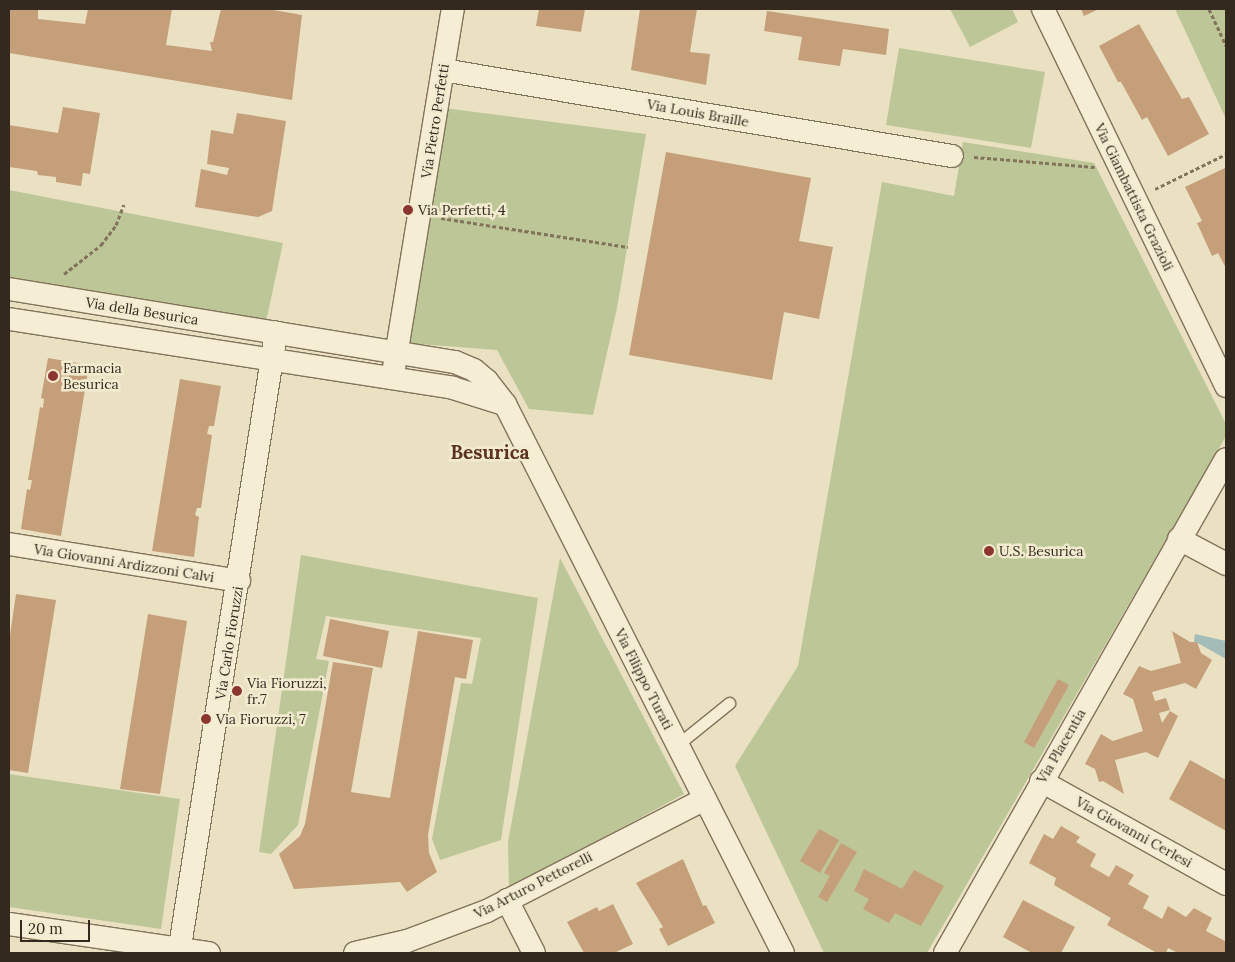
<!DOCTYPE html>
<style>
body{margin:0}
#map{position:relative;width:1235px;height:962px;overflow:hidden;background:#eae1c2;font-family:Lora,serif}
div>[style]{position:absolute}
.green>*{inset:0;background:#bdc697}
.water>*{inset:0;background:#a4bcb7}
.building>*{inset:0;background:#c59f7a}
.path>*{height:3px;margin-top:-1.5px;transform-origin:0;background:repeating-linear-gradient(90deg,#82735b 0 4px,transparent 0 6.5px)}
.roads{filter:drop-shadow(1px 0 #82735b) drop-shadow(-1px 0 #82735b) drop-shadow(0 1px #82735b) drop-shadow(0 -1px #82735b)}
.lane>*{height:11px;margin:-5.5px;padding:0 5.5px;transform-origin:5.5px;border-radius:5.5px;background:#f5eed4}
.street>*{height:22px;margin:-11px;padding:0 11px;transform-origin:11px;border-radius:11px;background:#f5eed4}
.dots>*{width:14px;height:14px;translate:-50% -50%;box-sizing:border-box;border:2px solid #f2ebd0;border-radius:50%}
span{translate:-50% -50%;white-space:nowrap;text-align:center;line-height:1.15;-webkit-text-stroke:5px #f2ebd0;paint-order:stroke}
.street-label{font-size:14px;color:#33291e}
.poi-label{font-size:14px;color:#33291e}
.left{translate:0 -50%;text-align:left}
.district-label{font-size:19px;color:#5b3221;font-weight:700}
.frame{position:absolute;inset:0;border:10px solid #33291e;pointer-events:none}
.scale{position:absolute;left:20px;top:920px;width:70px;height:22px;box-sizing:border-box;border:2px solid #33291e;border-top:0;padding-left:6px;font-size:15px;line-height:18px;white-space:nowrap;color:#33291e;-webkit-text-stroke:4px #f2ebd0;paint-order:stroke}
</style>
<div id="map">
<div class="green">
<div style="clip-path:polygon(950px 9px,1012px 9px,1018px 22px,970px 47px)"></div>
<div style="clip-path:polygon(1175px 9px,1226px 9px,1226px 119px)"></div>
<div style="clip-path:polygon(899px 48px,1045px 72px,1031px 148px,886px 125px)"></div>
<div style="clip-path:polygon(444px 108px,646px 134px,617px 308px,593px 415px,529px 409px,497px 350px,405px 343px)"></div>
<div style="clip-path:polygon(963px 142px,1094px 163px,1226px 424px,1226px 436px,927px 953px,824px 953px,735px 766px,798px 666px,882px 182px,954px 196px)"></div>
<div style="clip-path:polygon(9px 190px,283px 243px,264px 331px,9px 288px)"></div>
<div style="clip-path:polygon(301px 555px,538px 598px,501px 840px,440px 860px,432px 839px,461px 683px,472px 684px,481px 638px,326px 616px,316px 659px,329px 661px,298px 825px,271px 854px,259px 852px)"></div>
<div style="clip-path:polygon(560px 558px,684px 794px,509px 889px,508px 842px)"></div>
<div style="clip-path:polygon(9px 774px,180px 799px,161px 929px,9px 907px)"></div>
</div>
<div class="water">
<div style="clip-path:polygon(1195px 634px,1226px 641px,1226px 659px,1194px 641px)"></div>
</div>
<div class="building">
<div style="clip-path:polygon(9px 9px,38px 9px,38px 19px,85px 24px,88px 9px,172px 9px,166px 45px,212px 51px,210px 42px,213px 42px,221px 9px,268px 9px,302px 15px,292px 100px,9px 53px)"></div>
<div style="clip-path:polygon(539px 9px,585px 9px,581px 32px,536px 26px)"></div>
<div style="clip-path:polygon(640px 9px,697px 9px,690px 52px,710px 54px,706px 85px,631px 70px)"></div>
<div style="clip-path:polygon(1081px 9px,1099px 9px,1084px 16px)"></div>
<div style="clip-path:polygon(767px 11px,889px 29px,886px 55px,843px 49px,840px 66px,798px 60px,802px 37px,764px 31px)"></div>
<div style="clip-path:polygon(1139px 24px,1182px 99px,1189px 97px,1209px 134px,1168px 156px,1147px 117px,1142px 120px,1121px 82px,1118px 82px,1099px 46px)"></div>
<div style="clip-path:polygon(63px 107px,100px 113px,90px 174px,83px 173px,81px 186px,56px 182px,56px 177px,38px 175px,37px 171px,9px 167px,9px 125px,58px 133px)"></div>
<div style="clip-path:polygon(237px 113px,286px 121px,272px 211px,258px 217px,195px 207px,201px 169px,227px 175px,229px 168px,207px 164px,211px 130px,233px 134px)"></div>
<div style="clip-path:polygon(666px 152px,811px 178px,799px 241px,833px 247px,819px 319px,784px 312px,772px 380px,629px 355px)"></div>
<div style="clip-path:polygon(1225px 168px,1226px 172px,1226px 268px,1218px 253px,1212px 256px,1197px 223px,1202px 221px,1185px 187px)"></div>
<div style="clip-path:polygon(48px 358px,89px 365px,61px 536px,21px 529px,27px 489px,30px 490px,32px 480px,28px 480px,40px 407px,43px 408px,44px 399px,41px 398px)"></div>
<div style="clip-path:polygon(180px 379px,221px 386px,214px 426px,209px 426px,207px 434px,212px 435px,201px 508px,197px 508px,195px 515px,199px 517px,194px 557px,152px 551px)"></div>
<div style="clip-path:polygon(16px 594px,56px 600px,28px 773px,9px 770px,9px 642px)"></div>
<div style="clip-path:polygon(148px 614px,187px 621px,160px 794px,120px 789px)"></div>
<div style="clip-path:polygon(330px 619px,389px 631px,382px 668px,323px 656px)"></div>
<div style="clip-path:polygon(418px 631px,473px 640px,466px 679px,455px 677px,428px 835px,429px 853px,437px 872px,407px 892px,400px 882px,294px 889px,279px 854px,300px 836px,305px 824px,333px 662px,373px 668px,351px 792px,390px 798px)"></div>
<div style="clip-path:polygon(1172px 631px,1190px 642px,1197px 642px,1201px 653px,1212px 660px,1196px 689px,1185px 683px,1152px 692px,1155px 701px,1166px 698px,1170px 710px,1159px 713px,1162px 723px,1170px 711px,1178px 716px,1158px 758px,1146px 752px,1115px 760px,1124px 794px,1103px 781px,1099px 782px,1095px 769px,1085px 764px,1101px 734px,1113px 741px,1143px 731px,1133px 699px,1123px 694px,1139px 666px,1151px 671px,1181px 663px)"></div>
<div style="clip-path:polygon(1058px 679px,1069px 685px,1034px 748px,1024px 742px)"></div>
<div style="clip-path:polygon(1190px 760px,1226px 780px,1226px 831px,1169px 799px)"></div>
<div style="clip-path:polygon(1061px 826px,1080px 837px,1076px 842px,1096px 854px,1090px 866px,1109px 877px,1116px 865px,1134px 875px,1128px 884px,1149px 896px,1143px 908px,1162px 919px,1168px 906px,1186px 917px,1194px 908px,1212px 918px,1206px 931px,1225px 941px,1226px 938px,1226px 953px,1178px 953px,1168px 948px,1166px 953px,1157px 953px,1107px 925px,1111px 918px,1054px 885px,1056px 878px,1029px 863px,1044px 834px,1053px 839px)"></div>
<div style="clip-path:polygon(819px 829px,839px 840px,820px 873px,800px 861px)"></div>
<div style="clip-path:polygon(841px 843px,857px 852px,827px 902px,818px 897px,830px 876px,824px 873px)"></div>
<div style="clip-path:polygon(683px 859px,703px 906px,706px 905px,715px 923px,668px 946px,659px 929px,663px 927px,636px 883px)"></div>
<div style="clip-path:polygon(864px 869px,902px 889px,914px 870px,944px 886px,921px 926px,895px 913px,889px 923px,863px 909px,869px 899px,854px 891px)"></div>
<div style="clip-path:polygon(1023px 900px,1075px 927px,1061px 953px,1032px 953px,1003px 937px)"></div>
<div style="clip-path:polygon(613px 904px,633px 944px,614px 953px,584px 953px,567px 922px,597px 907px,599px 911px)"></div>
</div>
<div class="path">
<div style="left:1209px;top:9px;width:40px;rotate:65deg"></div>
<div style="left:974px;top:157px;width:121px;rotate:4.7deg"></div>
<div style="left:1155px;top:189px;width:79px;rotate:-26.2deg"></div>
<div style="left:441px;top:218px;width:189px;rotate:8.8deg"></div>
<div style="left:64px;top:274px;width:47px;rotate:-38.1deg"></div>
<div style="left:101px;top:245px;width:25px;rotate:-53deg"></div>
<div style="left:116px;top:225px;width:22px;rotate:-69deg"></div>
</div>
<div class="roads">
<div class="lane">
<div style="left:677px;top:745px;width:67px;rotate:-38.9deg"></div>
</div>
<div class="street">
<div style="left:1043px;top:9px;width:419px;rotate:64.1deg"></div>
<div style="left:443px;top:70px;width:516px;rotate:9.59deg"></div>
<div style="left:9px;top:289px;width:452px;rotate:9.3deg"></div>
<div style="left:455px;top:362px;width:21px;rotate:23deg"></div>
<div style="left:474px;top:370px;width:17px;rotate:40deg"></div>
<div style="left:487px;top:381px;width:29px;rotate:52deg"></div>
<div style="left:505px;top:404px;width:615px;rotate:63.14deg"></div>
<div style="left:9px;top:319px;width:449px;rotate:8.8deg"></div>
<div style="left:453px;top:388px;width:53px;rotate:17.4deg"></div>
<div style="left:394px;top:368px;width:364px;rotate:-80.7deg"></div>
<div style="left:1179px;top:539px;width:53px;rotate:28deg"></div>
<div style="left:9px;top:544px;width:233px;rotate:9.1deg"></div>
<div style="left:1041px;top:781px;width:212px;rotate:29.1deg"></div>
<div style="left:507px;top:900px;width:59px;rotate:63deg"></div>
<div style="left:9px;top:924px;width:202px;rotate:8.3deg"></div>
<div style="left:179px;top:953px;width:628px;rotate:-81.11deg"></div>
<div style="left:355px;top:953px;width:53px;rotate:-13deg"></div>
<div style="left:407px;top:941px;width:85px;rotate:-20.6deg"></div>
<div style="left:487px;top:911px;width:245px;rotate:-27.2deg"></div>
<div style="left:945px;top:953px;width:568px;rotate:-60.37deg"></div>
</div>
</div>
<div class="dots">
<div style="left:408px;top:210px;background:#8b3730"></div>
<div style="left:53px;top:376px;background:#8b3730"></div>
<div style="left:989px;top:551px;background:#8b3730"></div>
<div style="left:237px;top:691px;background:#8b3730"></div>
<div style="left:206px;top:719px;background:#8b3730"></div>
</div>
<div class="street-label">
<span style="left:698px;top:113px;rotate:10deg">Via Louis Braille</span>
<span style="left:435px;top:121px;rotate:-81deg">Via Pietro Perfetti</span>
<span style="left:1134px;top:197px;rotate:64deg">Via Giambattista Grazioli</span>
<span style="left:142px;top:311px;rotate:9deg">Via della Besurica</span>
<span style="left:124px;top:563px;rotate:9deg">Via Giovanni Ardizzoni Calvi</span>
<span style="left:229px;top:643px;rotate:-81deg">Via Carlo Fioruzzi</span>
<span style="left:644px;top:679px;rotate:63deg">Via Filippo Turati</span>
<span style="left:1061px;top:746px;rotate:-60deg">Via Placentia</span>
<span style="left:1134px;top:832px;rotate:29deg">Via Giovanni Cerlesi</span>
<span style="left:533px;top:885px;rotate:-27deg">Via Arturo Pettorelli</span>
</div>
<div class="poi-label">
<span class="left" style="left:418px;top:210px">Via Perfetti, 4</span>
<span class="left" style="left:63px;top:376px">Farmacia<br>Besurica</span>
<span class="left" style="left:999px;top:551px">U.S. Besurica</span>
<span class="left" style="left:247px;top:691px">Via Fioruzzi,<br>fr.7</span>
<span class="left" style="left:216px;top:719px">Via Fioruzzi, 7</span>
</div>
<div class="district-label">
<span style="left:490px;top:453px">Besurica</span>
</div>
<div class="frame"></div>
<div class="scale">20 m</div>
</div>
